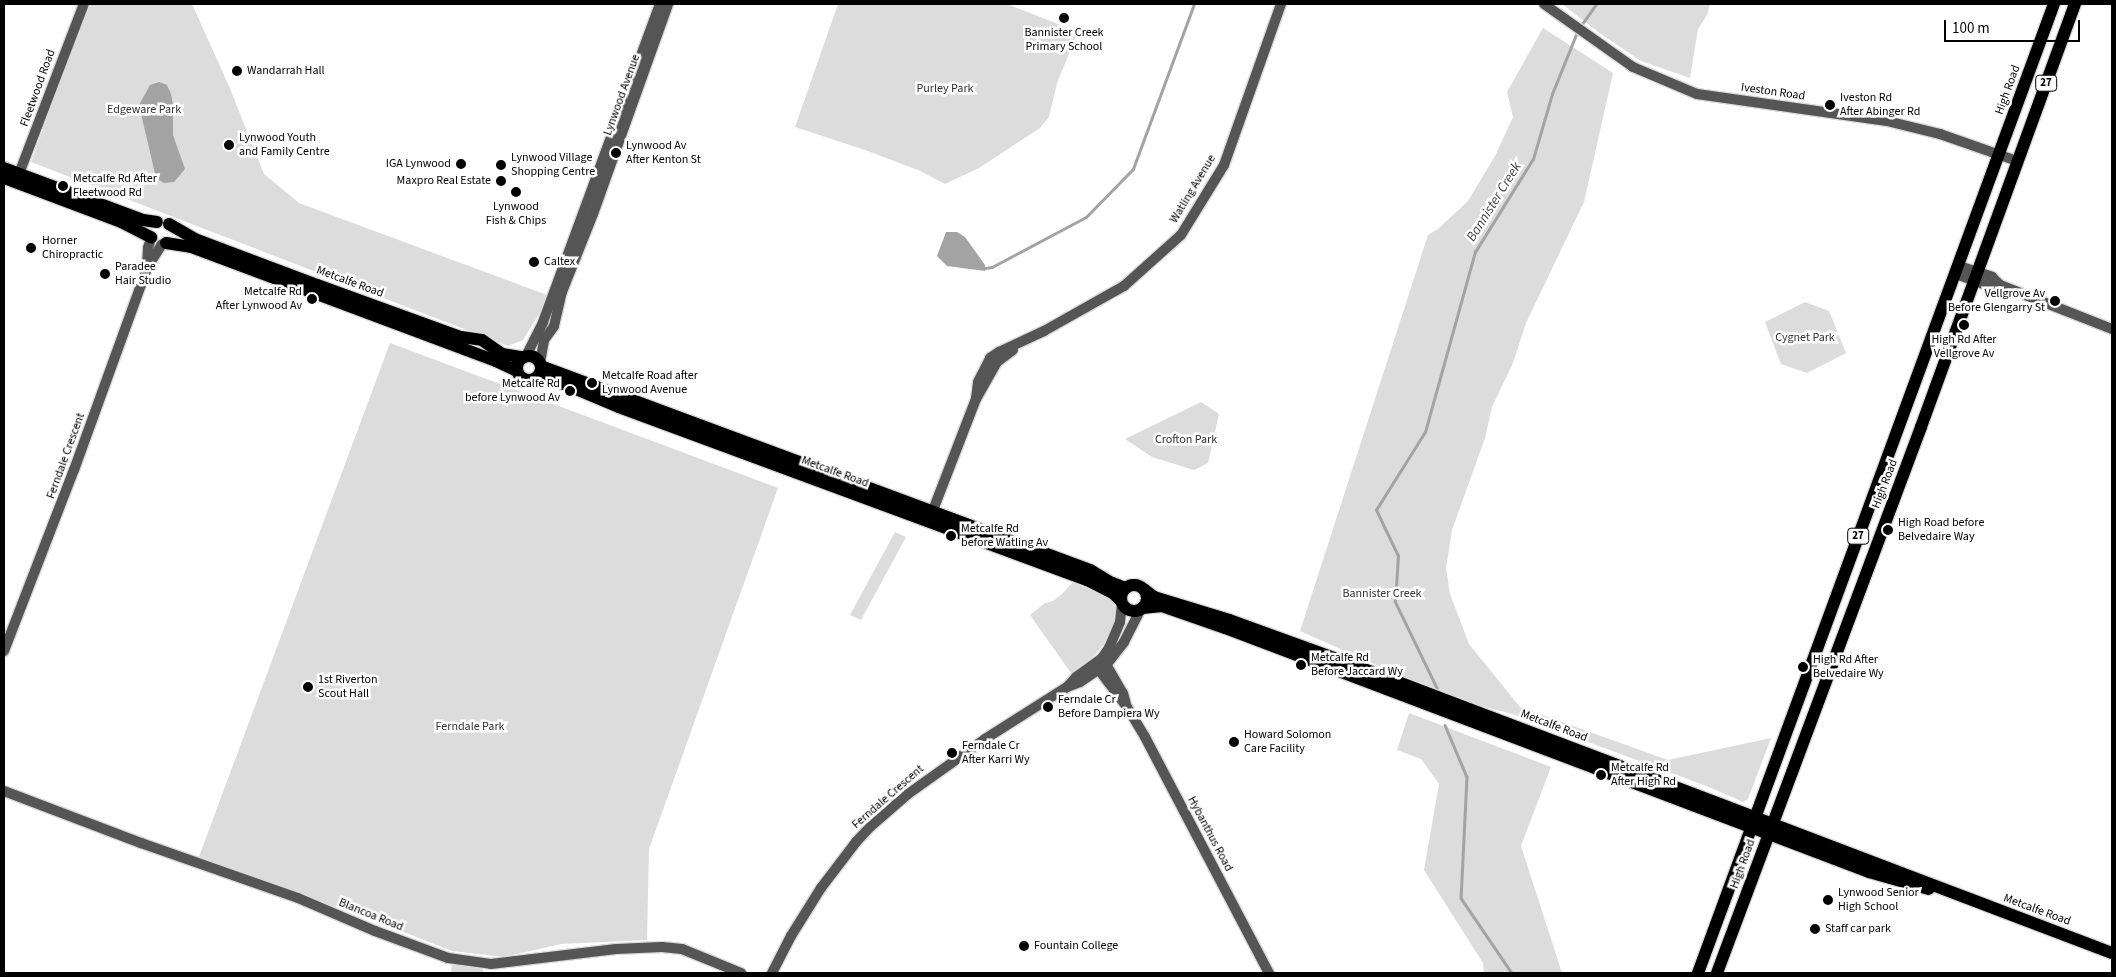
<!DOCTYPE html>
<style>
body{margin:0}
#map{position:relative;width:2116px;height:977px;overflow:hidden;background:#fff;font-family:"Source Sans 3",sans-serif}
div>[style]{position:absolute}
.green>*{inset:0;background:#dcdcdc}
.water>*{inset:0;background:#a3a3a3}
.stream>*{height:2.5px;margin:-1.25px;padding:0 1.25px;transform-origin:1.25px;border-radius:1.25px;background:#a3a3a3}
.roads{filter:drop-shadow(1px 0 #dbdbdb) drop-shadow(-1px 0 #dbdbdb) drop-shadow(0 1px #dbdbdb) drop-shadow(0 -1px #dbdbdb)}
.minor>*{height:10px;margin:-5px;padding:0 5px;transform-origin:5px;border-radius:5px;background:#555}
.major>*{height:12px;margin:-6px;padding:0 6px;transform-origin:6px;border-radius:6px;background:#000}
.major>.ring{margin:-6px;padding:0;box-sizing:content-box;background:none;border:12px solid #000;border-radius:50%}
.dots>*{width:14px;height:14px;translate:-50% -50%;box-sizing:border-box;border:2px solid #fff;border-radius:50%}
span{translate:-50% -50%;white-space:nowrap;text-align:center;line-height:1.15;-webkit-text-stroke:5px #fff;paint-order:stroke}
.shield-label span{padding:1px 4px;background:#fff;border:1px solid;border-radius:4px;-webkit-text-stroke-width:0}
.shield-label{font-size:11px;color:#000;font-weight:700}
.poi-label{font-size:12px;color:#000}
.left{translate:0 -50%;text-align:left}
.right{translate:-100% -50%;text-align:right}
.street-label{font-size:12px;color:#000}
.park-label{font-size:12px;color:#333}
.water-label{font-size:14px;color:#444;font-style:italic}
.frame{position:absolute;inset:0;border:5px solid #000;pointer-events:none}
.scale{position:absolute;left:1944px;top:20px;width:136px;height:22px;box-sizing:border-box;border:2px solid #000;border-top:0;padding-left:6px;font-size:15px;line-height:18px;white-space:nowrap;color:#000;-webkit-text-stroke:4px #fff;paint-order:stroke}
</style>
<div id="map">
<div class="green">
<div style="clip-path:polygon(91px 4px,192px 4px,229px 86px,264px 174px,299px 203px,547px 295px,539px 314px,523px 340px,508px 346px,31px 162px,85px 14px)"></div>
<div style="clip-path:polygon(838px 4px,1007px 4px,1078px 32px,1057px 83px,1049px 117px,1040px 128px,979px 168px,945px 184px,918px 170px,865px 150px,795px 127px)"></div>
<div style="clip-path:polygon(1562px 4px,1710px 4px,1707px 15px,1698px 29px,1690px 78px,1641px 61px,1601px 34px)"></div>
<div style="clip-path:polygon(1543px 28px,1613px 73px,1584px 202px,1526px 323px,1513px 363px,1492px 407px,1485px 438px,1452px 530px,1446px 568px,1450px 594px,1469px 644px,1520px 707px,1668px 760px,1771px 738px,1748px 799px,1743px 802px,1709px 787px,1516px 715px,1481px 706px,1408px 679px,1300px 631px,1428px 235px,1438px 229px,1468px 201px,1495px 156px,1513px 117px,1507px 92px)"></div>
<div style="clip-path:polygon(1805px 302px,1829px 311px,1846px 353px,1807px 373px,1781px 364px,1765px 322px)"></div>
<div style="clip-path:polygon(390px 343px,778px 488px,649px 849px,647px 940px,561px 944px,504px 957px,452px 951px,363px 916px,197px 862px)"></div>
<div style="clip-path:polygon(1201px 402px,1219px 414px,1208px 463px,1194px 470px,1152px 457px,1125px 439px)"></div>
<div style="clip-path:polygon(895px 532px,906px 537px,861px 620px,850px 615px)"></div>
<div style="clip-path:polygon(1072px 583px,1077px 583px,1111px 598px,1116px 609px,1114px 631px,1106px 641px,1095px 655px,1071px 673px,1030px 615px,1045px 603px,1053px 601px,1062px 594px)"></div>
<div style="clip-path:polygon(1409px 713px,1551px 767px,1521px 846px,1562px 973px,1484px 973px,1483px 963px,1424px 870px,1439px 784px,1421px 759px,1397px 750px)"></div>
<div style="clip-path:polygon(452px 959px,476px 962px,485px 973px,451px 973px)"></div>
</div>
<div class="water">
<div style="clip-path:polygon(159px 82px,167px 85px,171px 94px,173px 105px,173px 135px,185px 169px,174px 182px,164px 183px,156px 178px,139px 105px,150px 85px)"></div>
<div style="clip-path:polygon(946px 232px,957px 232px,965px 237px,985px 265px,985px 271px,947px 266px,937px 256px)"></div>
</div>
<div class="stream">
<div style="left:1580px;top:27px;width:28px;rotate:-55deg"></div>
<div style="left:985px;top:268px;width:7px;rotate:-8deg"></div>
<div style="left:992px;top:267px;width:106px;rotate:-28deg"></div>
<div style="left:1086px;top:217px;width:67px;rotate:-45.6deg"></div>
<div style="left:1133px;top:169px;width:176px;rotate:-69.7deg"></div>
<div style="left:1437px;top:689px;width:97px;rotate:-115.8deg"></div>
<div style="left:1395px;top:602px;width:46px;rotate:-86.3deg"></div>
<div style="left:1398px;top:556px;width:51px;rotate:-115.6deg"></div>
<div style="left:1376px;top:510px;width:92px;rotate:-57.9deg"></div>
<div style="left:1425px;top:432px;width:187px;rotate:-74.5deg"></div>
<div style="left:1475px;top:252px;width:110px;rotate:-58.1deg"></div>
<div style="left:1533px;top:159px;width:68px;rotate:-73.7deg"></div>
<div style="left:1552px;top:94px;width:67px;rotate:-68deg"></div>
<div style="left:1445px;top:725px;width:56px;rotate:67.1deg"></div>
<div style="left:1467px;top:777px;width:121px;rotate:92.8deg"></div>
<div style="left:1461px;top:898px;width:91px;rotate:55.8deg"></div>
</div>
<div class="roads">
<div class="minor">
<div style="left:1544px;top:4px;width:109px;rotate:35.3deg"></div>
<div style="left:1633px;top:67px;width:69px;rotate:22.9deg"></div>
<div style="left:1697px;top:94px;width:192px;rotate:8.1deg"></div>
<div style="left:1887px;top:121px;width:55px;rotate:13.8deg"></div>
<div style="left:1940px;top:134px;width:82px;rotate:19.3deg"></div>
<div style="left:17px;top:179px;width:187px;rotate:-69.1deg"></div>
<div style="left:1959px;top:266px;width:35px;rotate:18deg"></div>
<div style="left:1992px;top:277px;width:11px;rotate:45deg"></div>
<div style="left:2000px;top:285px;width:120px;rotate:21.4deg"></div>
<div style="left:147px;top:267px;width:19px;rotate:-87deg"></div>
<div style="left:148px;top:248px;width:10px;rotate:-73deg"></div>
<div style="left:1956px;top:274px;width:35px;rotate:20deg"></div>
<div style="left:1989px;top:286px;width:11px;rotate:-5deg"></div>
<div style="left:526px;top:356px;width:38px;rotate:-63deg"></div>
<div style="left:543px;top:322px;width:339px;rotate:-69.8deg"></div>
<div style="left:540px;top:363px;width:23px;rotate:-80deg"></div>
<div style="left:544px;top:340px;width:17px;rotate:-54deg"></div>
<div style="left:554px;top:326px;width:35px;rotate:-77deg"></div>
<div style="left:562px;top:292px;width:84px;rotate:-68.3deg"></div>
<div style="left:593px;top:214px;width:223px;rotate:-70.3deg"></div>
<div style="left:976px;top:399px;width:17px;rotate:-83deg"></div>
<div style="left:978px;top:382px;width:27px;rotate:-63deg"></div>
<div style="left:990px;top:358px;width:11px;rotate:-34deg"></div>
<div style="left:999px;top:352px;width:50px;rotate:-25deg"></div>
<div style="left:1044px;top:331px;width:92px;rotate:-29.4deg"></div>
<div style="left:1124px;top:286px;width:76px;rotate:-41.8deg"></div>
<div style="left:1181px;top:235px;width:82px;rotate:-58.4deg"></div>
<div style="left:1224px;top:165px;width:171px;rotate:-70.5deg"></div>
<div style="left:930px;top:518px;width:128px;rotate:-68.9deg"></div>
<div style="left:976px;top:399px;width:43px;rotate:-60.4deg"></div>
<div style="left:997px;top:362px;width:20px;rotate:-37deg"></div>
<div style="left:4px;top:651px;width:194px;rotate:-68.9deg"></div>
<div style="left:74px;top:470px;width:215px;rotate:-70.1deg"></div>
<div style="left:147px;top:268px;width:28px;rotate:-58deg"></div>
<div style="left:1103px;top:659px;width:39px;rotate:60deg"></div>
<div style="left:1123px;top:693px;width:11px;rotate:75deg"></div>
<div style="left:1096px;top:666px;width:51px;rotate:52.9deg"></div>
<div style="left:1127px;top:707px;width:35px;rotate:59deg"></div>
<div style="left:1145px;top:737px;width:267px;rotate:62.3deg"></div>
<div style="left:1068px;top:686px;width:12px;rotate:-48deg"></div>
<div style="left:1076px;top:677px;width:32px;rotate:-36deg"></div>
<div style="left:1102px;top:658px;width:12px;rotate:-55deg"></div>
<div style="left:1109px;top:648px;width:28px;rotate:-67deg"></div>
<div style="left:1120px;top:622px;width:19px;rotate:-84deg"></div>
<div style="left:4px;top:791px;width:147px;rotate:20.8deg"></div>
<div style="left:141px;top:843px;width:166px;rotate:19.3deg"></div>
<div style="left:298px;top:898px;width:84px;rotate:23.2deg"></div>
<div style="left:375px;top:931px;width:78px;rotate:20.3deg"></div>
<div style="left:448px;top:958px;width:43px;rotate:7.9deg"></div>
<div style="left:491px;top:964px;width:126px;rotate:-6.8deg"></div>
<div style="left:616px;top:949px;width:46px;rotate:-2.5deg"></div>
<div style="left:662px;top:947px;width:20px;rotate:6deg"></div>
<div style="left:682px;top:949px;width:64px;rotate:22.1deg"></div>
<div style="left:772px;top:973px;width:42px;rotate:-62.8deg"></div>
<div style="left:791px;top:936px;width:57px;rotate:-58deg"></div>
<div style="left:821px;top:888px;width:58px;rotate:-52.7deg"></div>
<div style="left:856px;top:842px;width:21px;rotate:-47deg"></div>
<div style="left:870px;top:827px;width:50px;rotate:-41deg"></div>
<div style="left:908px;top:794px;width:95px;rotate:-35.5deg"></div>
<div style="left:985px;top:739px;width:97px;rotate:-32.4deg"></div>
<div style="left:1067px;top:687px;width:14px;rotate:-21deg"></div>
<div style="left:1080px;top:682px;width:32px;rotate:-34deg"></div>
<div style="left:1107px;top:664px;width:28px;rotate:-52deg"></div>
<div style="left:1124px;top:642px;width:37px;rotate:-63deg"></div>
</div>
<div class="major">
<div style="left:4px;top:168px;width:148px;rotate:20.5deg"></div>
<div style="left:143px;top:220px;width:14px;rotate:8deg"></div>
<div style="left:4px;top:178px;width:125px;rotate:20.6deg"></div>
<div style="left:121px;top:222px;width:34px;rotate:27deg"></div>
<div style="left:169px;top:224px;width:30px;rotate:30deg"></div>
<div style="left:195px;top:239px;width:130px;rotate:20.7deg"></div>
<div style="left:317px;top:285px;width:153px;rotate:19.9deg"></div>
<div style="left:461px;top:337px;width:21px;rotate:8deg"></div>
<div style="left:482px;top:340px;width:24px;rotate:35deg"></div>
<div style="left:502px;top:354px;width:20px;rotate:9deg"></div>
<div style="left:166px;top:243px;width:25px;rotate:9deg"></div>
<div style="left:191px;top:247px;width:326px;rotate:20.5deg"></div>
<div style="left:496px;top:361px;width:23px;rotate:25deg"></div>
<div class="ring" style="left:517px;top:356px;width:12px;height:12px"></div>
<div style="left:541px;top:366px;width:586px;rotate:20.38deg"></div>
<div style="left:1090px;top:570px;width:26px;rotate:31deg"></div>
<div style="left:1112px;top:583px;width:15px;rotate:20deg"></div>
<div style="left:536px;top:378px;width:29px;rotate:12deg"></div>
<div style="left:564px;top:384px;width:60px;rotate:22.7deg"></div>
<div style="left:619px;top:407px;width:499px;rotate:20.3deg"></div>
<div style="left:1087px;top:580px;width:29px;rotate:27deg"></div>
<div style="left:1113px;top:593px;width:11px;rotate:45deg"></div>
<div class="ring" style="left:1121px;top:585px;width:14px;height:14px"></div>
<div style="left:1145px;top:590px;width:11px;rotate:38deg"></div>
<div style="left:1154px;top:597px;width:78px;rotate:17deg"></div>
<div style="left:1229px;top:620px;width:138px;rotate:19.9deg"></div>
<div style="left:1359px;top:667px;width:805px;rotate:20.8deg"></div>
<div style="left:1142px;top:608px;width:20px;rotate:-6deg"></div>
<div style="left:1162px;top:606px;width:67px;rotate:19.2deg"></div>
<div style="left:1225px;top:628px;width:689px;rotate:20.75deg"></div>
<div style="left:1869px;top:872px;width:62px;rotate:15.8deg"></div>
<div style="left:1698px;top:973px;width:1032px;rotate:-69.83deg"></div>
<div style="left:1717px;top:973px;width:583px;rotate:-69.51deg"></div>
<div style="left:1921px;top:427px;width:450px;rotate:-70deg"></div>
</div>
</div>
<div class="dots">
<div style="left:1064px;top:18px;background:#000"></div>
<div style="left:237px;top:71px;background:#000"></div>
<div style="left:1830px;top:105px;background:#000"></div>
<div style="left:229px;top:145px;background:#000"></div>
<div style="left:616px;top:153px;background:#000"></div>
<div style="left:461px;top:164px;background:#000"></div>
<div style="left:501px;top:165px;background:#000"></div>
<div style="left:501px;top:181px;background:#000"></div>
<div style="left:63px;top:186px;background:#000"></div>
<div style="left:516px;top:192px;background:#000"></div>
<div style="left:31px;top:248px;background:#000"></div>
<div style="left:534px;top:262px;background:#000"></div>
<div style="left:105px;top:274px;background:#000"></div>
<div style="left:312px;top:299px;background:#000"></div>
<div style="left:2055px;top:301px;background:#000"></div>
<div style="left:1964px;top:325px;background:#000"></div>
<div style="left:592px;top:383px;background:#000"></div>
<div style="left:570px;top:391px;background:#000"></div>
<div style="left:1888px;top:530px;background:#000"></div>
<div style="left:951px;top:536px;background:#000"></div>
<div style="left:1301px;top:665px;background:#000"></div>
<div style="left:1803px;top:667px;background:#000"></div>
<div style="left:308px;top:687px;background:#000"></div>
<div style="left:1048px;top:707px;background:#000"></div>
<div style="left:1234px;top:742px;background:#000"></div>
<div style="left:952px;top:753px;background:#000"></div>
<div style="left:1601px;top:775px;background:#000"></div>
<div style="left:1828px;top:900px;background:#000"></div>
<div style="left:1815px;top:929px;background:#000"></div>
<div style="left:1024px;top:946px;background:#000"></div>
</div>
<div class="shield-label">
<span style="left:2046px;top:83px">27</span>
<span style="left:1858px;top:536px">27</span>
</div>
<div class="poi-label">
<span style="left:1064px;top:40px">Bannister Creek<br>Primary School</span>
<span class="left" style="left:247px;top:71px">Wandarrah Hall</span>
<span class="left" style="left:1840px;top:105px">Iveston Rd<br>After Abinger Rd</span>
<span class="left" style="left:239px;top:145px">Lynwood Youth<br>and Family Centre</span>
<span class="left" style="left:626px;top:153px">Lynwood Av<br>After Kenton St</span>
<span class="left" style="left:511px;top:165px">Lynwood Village<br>Shopping Centre</span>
<span class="right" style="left:451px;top:164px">IGA Lynwood</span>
<span class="left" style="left:73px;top:186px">Metcalfe Rd After<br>Fleetwood Rd</span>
<span class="right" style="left:491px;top:181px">Maxpro Real Estate</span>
<span style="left:516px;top:214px">Lynwood<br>Fish &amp; Chips</span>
<span class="left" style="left:42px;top:248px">Horner<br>Chiropractic</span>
<span class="left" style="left:544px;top:262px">Caltex</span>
<span class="left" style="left:115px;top:274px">Paradee<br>Hair Studio</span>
<span class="right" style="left:302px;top:299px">Metcalfe Rd<br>After Lynwood Av</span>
<span class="right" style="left:2045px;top:301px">Vellgrove Av<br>Before Glengarry St</span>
<span style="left:1964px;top:347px">High Rd After<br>Vellgrove Av</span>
<span class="left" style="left:602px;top:383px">Metcalfe Road after<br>Lynwood Avenue</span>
<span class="right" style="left:560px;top:391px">Metcalfe Rd<br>before Lynwood Av</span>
<span class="left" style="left:1898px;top:530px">High Road before<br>Belvedaire Way</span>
<span class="left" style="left:961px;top:536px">Metcalfe Rd<br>before Watling Av</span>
<span class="left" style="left:1311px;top:665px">Metcalfe Rd<br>Before Jaccard Wy</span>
<span class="left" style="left:1813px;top:667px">High Rd After<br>Belvedaire Wy</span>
<span class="left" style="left:318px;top:687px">1st Riverton<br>Scout Hall</span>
<span class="left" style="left:1058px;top:707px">Ferndale Cr<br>Before Dampiera Wy</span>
<span class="left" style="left:1244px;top:742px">Howard Solomon<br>Care Facility</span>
<span class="left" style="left:962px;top:753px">Ferndale Cr<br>After Karri Wy</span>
<span class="left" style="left:1611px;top:775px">Metcalfe Rd<br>After High Rd</span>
<span class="left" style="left:1838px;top:900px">Lynwood Senior<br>High School</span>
<span class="left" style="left:1825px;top:929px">Staff car park</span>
<span class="left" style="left:1034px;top:946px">Fountain College</span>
</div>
<div class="street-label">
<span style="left:38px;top:88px;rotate:-70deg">Fleetwood Road</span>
<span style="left:2008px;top:90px;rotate:-70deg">High Road</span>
<span style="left:1773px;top:92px;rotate:8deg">Iveston Road</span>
<span style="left:622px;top:95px;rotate:-70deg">Lynwood Avenue</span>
<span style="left:1193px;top:189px;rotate:-59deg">Watling Avenue</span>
<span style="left:350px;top:282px;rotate:20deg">Metcalfe Road</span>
<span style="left:66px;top:456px;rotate:-70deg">Ferndale Crescent</span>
<span style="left:835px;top:472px;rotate:20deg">Metcalfe Road</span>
<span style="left:1885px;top:484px;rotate:-69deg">High Road</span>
<span style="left:1554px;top:726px;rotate:21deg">Metcalfe Road</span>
<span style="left:888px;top:797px;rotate:-41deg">Ferndale Crescent</span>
<span style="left:1210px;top:834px;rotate:62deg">Hybanthus Road</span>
<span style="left:1743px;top:864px;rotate:-70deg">High Road</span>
<span style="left:2037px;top:910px;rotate:20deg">Metcalfe Road</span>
<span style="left:371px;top:915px;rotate:22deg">Blancoa Road</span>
</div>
<div class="park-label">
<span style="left:945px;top:89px">Purley Park</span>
<span style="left:144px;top:110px">Edgeware Park</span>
<span style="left:1805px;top:338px">Cygnet Park</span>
<span style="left:1186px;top:440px">Crofton Park</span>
<span style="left:1382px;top:594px">Bannister Creek</span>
<span style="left:470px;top:727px">Ferndale Park</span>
</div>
<div class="water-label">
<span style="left:1494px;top:202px;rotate:-58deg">Bannister Creek</span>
</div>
<div class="frame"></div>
<div class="scale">100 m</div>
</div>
